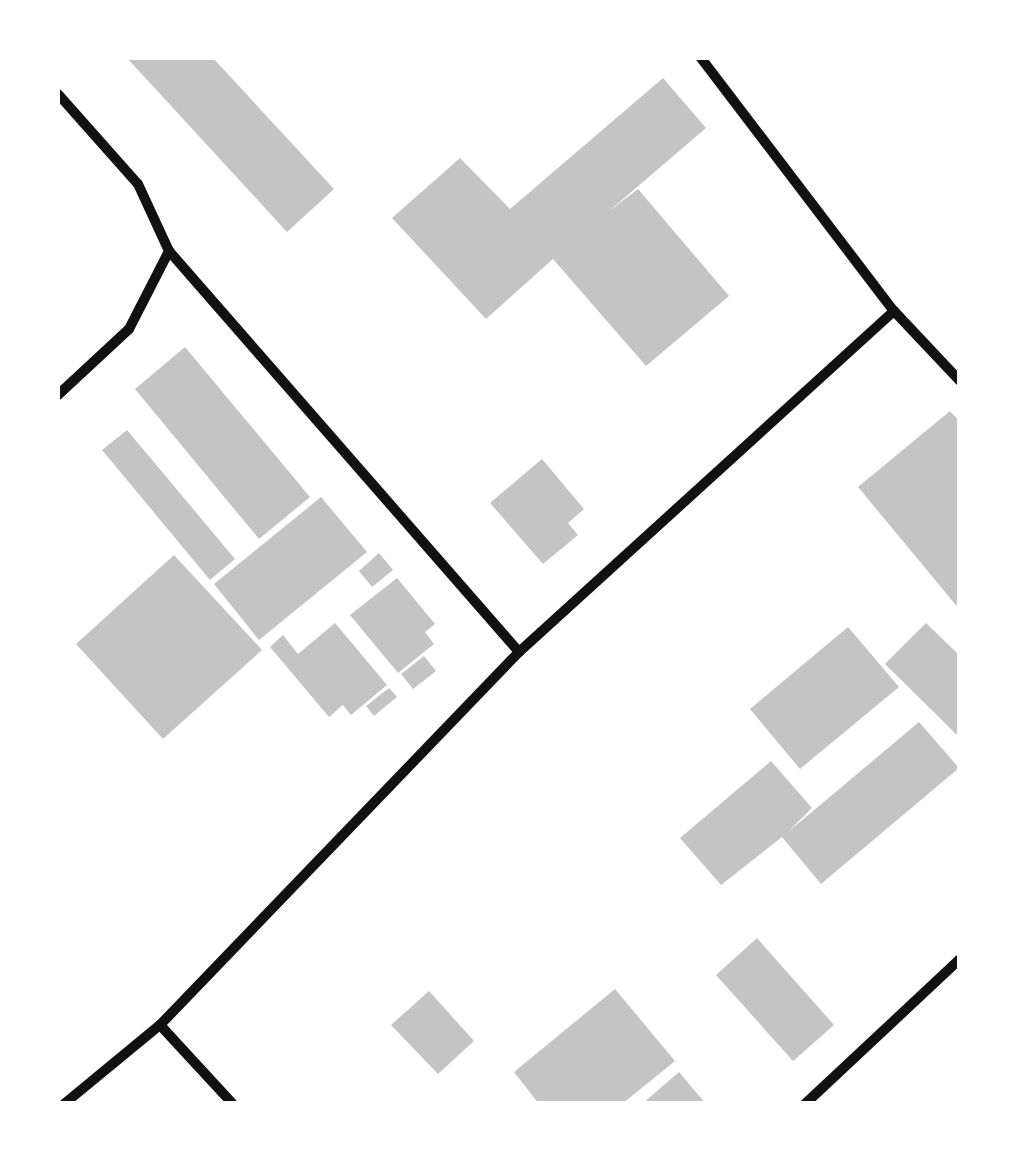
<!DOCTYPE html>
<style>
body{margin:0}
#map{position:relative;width:1017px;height:1161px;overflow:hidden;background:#fff;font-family:"PT Sans",sans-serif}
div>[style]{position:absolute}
.building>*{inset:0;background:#c4c4c4}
.minor>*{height:10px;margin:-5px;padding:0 5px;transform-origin:5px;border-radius:5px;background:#111}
span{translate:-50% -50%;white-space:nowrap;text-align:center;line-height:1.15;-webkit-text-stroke:8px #fff;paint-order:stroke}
.frame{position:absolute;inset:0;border:60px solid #fff;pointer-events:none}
</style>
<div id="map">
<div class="building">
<div style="clip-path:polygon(127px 58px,213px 58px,334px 189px,287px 232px)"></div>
<div style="clip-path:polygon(663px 78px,706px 128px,608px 212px,638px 189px,729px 296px,646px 366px,553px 259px,486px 319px,392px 218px,460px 158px,510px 209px)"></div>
<div style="clip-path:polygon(185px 347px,310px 497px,259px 539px,135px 389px)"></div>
<div style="clip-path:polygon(950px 411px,960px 422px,960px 610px,858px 487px)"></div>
<div style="clip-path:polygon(127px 430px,235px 559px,210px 580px,102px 450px)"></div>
<div style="clip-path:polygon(542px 459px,584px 509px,568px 523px,578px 535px,543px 564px,490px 503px)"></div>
<div style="clip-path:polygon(321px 497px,367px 552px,259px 640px,214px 584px)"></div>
<div style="clip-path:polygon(379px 553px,393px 570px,372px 587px,359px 571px)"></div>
<div style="clip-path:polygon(174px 555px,262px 650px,163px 739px,76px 644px)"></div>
<div style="clip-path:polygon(397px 578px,435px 624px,425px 632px,434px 644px,398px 673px,350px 615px)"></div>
<div style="clip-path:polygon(335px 623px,387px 685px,351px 715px,343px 705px,329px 717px,270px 647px,283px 635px,298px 654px)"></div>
<div style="clip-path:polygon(926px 623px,960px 656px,960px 738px,885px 664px)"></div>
<div style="clip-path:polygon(848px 627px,899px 687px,800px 769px,750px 709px)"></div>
<div style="clip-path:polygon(424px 656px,436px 671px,413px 689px,401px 674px)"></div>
<div style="clip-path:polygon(389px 688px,397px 697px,374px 716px,366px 706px)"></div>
<div style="clip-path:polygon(919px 722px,959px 768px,821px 884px,782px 837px,721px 885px,680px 838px,771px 761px,812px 808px,788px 832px)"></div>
<div style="clip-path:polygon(757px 938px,834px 1025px,793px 1061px,716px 975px)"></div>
<div style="clip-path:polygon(615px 989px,675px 1061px,622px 1104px,539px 1104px,514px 1072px)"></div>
<div style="clip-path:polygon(429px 991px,474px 1041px,438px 1074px,391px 1025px)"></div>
<div style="clip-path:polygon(679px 1072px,706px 1104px,642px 1104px)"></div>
</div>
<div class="minor">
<div style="left:701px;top:58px;width:318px;rotate:52.7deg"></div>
<div style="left:894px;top:311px;width:96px;rotate:46.7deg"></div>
<div style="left:58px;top:94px;width:120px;rotate:48.4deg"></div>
<div style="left:138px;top:184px;width:74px;rotate:65.2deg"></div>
<div style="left:169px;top:251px;width:88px;rotate:117.1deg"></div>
<div style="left:129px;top:329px;width:97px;rotate:137.1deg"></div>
<div style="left:169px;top:251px;width:532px;rotate:48.88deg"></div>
<div style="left:160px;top:1025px;width:108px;rotate:47.3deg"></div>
<div style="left:64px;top:1104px;width:124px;rotate:-39.5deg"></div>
<div style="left:160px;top:1025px;width:518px;rotate:-46.1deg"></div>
<div style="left:519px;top:652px;width:507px;rotate:-42.28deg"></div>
<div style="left:805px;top:1104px;width:212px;rotate:-43.1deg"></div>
</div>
<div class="frame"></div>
</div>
